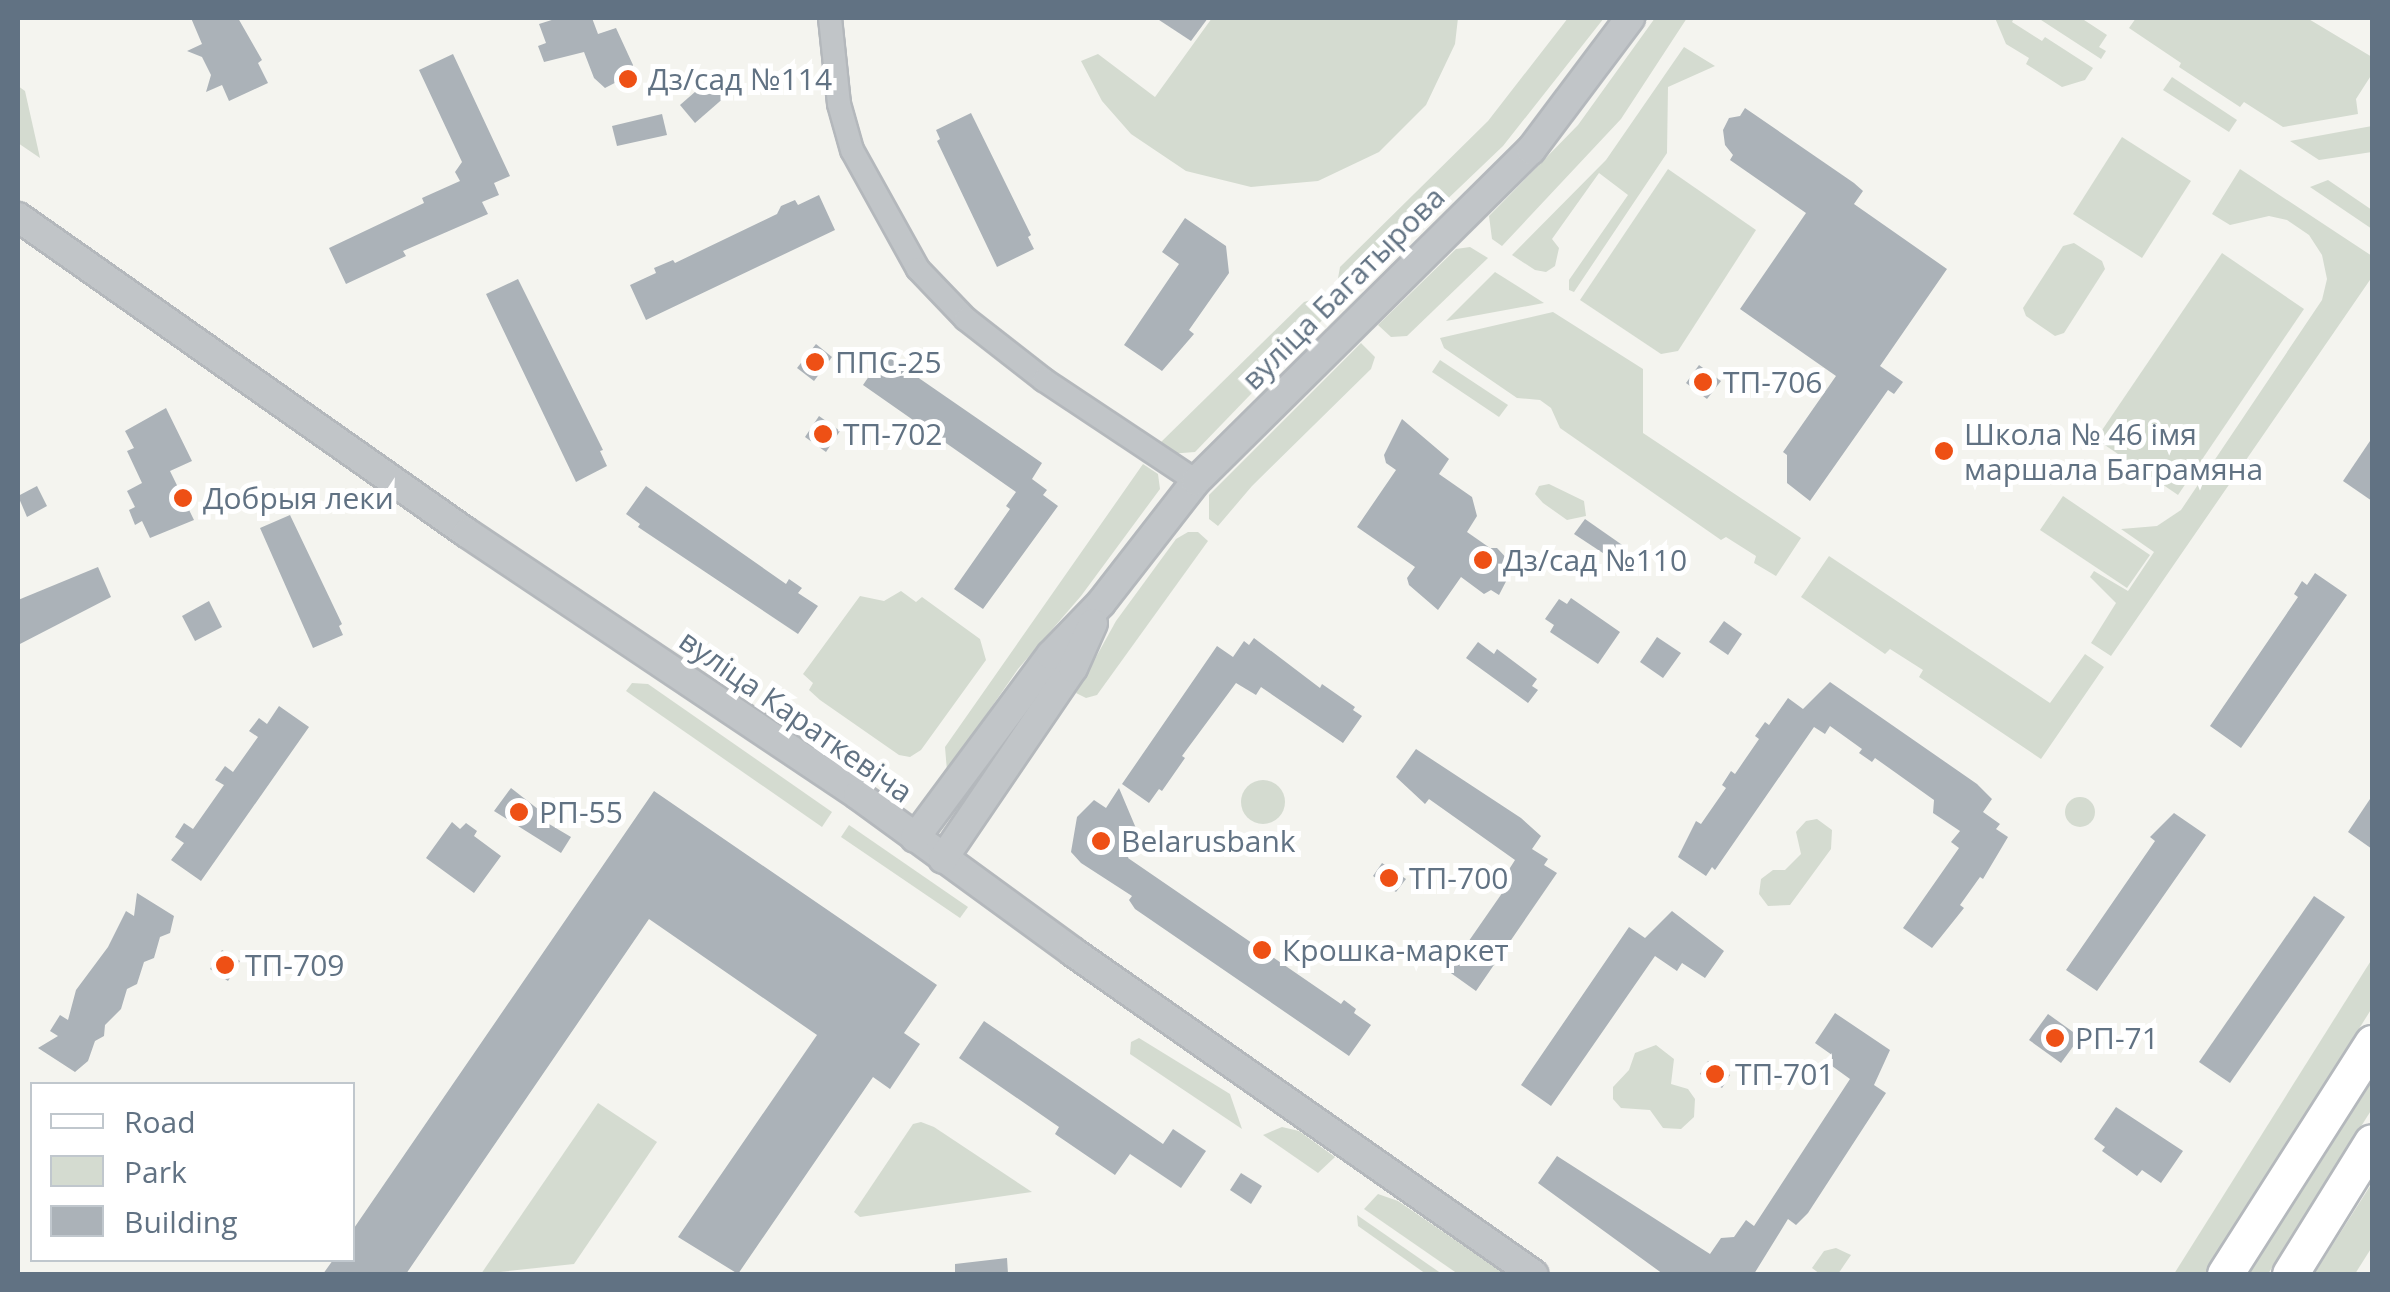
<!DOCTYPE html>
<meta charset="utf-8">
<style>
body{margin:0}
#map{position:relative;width:2390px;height:1292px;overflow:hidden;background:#f4f4ef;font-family:"Open Sans",sans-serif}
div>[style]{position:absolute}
.green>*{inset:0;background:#d4dbd0}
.round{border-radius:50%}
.building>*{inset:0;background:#abb2b8}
.roads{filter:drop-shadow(2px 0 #b4b8bc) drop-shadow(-2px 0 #b4b8bc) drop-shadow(0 2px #b4b8bc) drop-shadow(0 -2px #b4b8bc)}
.minor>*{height:22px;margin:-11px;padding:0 11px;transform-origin:11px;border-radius:11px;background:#c1c5c8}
.tertiary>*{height:28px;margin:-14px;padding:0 14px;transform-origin:14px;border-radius:14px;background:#c1c5c8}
.primary>*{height:35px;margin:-17.5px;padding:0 17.5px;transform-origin:17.5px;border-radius:17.5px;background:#fff}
.dots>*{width:28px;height:28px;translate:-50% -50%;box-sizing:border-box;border:5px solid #fff;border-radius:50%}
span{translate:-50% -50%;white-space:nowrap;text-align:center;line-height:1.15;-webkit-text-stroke:10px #fff;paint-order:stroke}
.poi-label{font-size:30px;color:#617283}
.left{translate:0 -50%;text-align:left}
.street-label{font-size:30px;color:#617283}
.frame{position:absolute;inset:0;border:20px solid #617283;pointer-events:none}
.legend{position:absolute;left:30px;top:1082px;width:325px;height:180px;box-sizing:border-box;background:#fff;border:2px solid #c0c7cd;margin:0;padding:12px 18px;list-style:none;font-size:30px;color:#617283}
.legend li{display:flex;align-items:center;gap:20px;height:50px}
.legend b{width:50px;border:2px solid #c0c7cd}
</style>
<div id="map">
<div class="green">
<div style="clip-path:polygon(1212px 18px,1458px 18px,1455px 44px,1426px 105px,1379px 152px,1318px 181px,1251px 187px,1186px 171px,1131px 134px,1102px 101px,1081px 61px,1098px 54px,1155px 97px)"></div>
<div style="clip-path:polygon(1568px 18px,1604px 18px,1503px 146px,1347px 295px,1337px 284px,1340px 267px,1488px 121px)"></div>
<div style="clip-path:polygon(1655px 18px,1687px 18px,1621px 119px,1502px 246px,1492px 239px,1489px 216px,1578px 125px)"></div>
<div style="clip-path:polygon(1995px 18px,2014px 18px,2012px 22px,2042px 41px,2045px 37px,2093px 68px,2085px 80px,2062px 87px,2026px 64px,2029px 58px,2006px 44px)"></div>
<div style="clip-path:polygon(2038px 18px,2081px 18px,2107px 35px,2099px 47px,2106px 51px,2101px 59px)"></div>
<div style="clip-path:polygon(2136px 18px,2307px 18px,2372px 57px,2372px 74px,2356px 99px,2358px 114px,2283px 127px,2244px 102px,2240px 107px,2179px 67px,2181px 63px,2129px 28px)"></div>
<div style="clip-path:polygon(1684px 47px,1715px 66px,1668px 87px,1667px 153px,1574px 292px,1569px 290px,1569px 280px,1628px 195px,1599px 173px,1552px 239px,1559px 248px,1555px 266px,1546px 272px,1535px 270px,1512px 255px,1606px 160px)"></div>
<div style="clip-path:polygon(2172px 77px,2237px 120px,2229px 132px,2163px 90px)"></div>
<div style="clip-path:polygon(18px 86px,25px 91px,40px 158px,18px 143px)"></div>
<div style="clip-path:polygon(2372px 126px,2372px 152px,2319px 160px,2290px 141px)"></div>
<div style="clip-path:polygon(2122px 137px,2191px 181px,2142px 258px,2073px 214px)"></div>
<div style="clip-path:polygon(1668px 169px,1756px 230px,1678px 351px,1661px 354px,1580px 300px)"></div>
<div style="clip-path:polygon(2240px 169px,2372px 256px,2372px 277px,2111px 656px,2091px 643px,2116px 603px,2090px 577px,2094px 571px,2128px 591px,2154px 552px,2121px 529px,2157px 526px,2181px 510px,2322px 300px,2327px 279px,2322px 255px,2309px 235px,2287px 220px,2269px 216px,2230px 225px,2212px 214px)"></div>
<div style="clip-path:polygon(2328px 180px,2372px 210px,2372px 229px,2310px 187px)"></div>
<div style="clip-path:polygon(2074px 243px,2102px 261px,2105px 269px,2064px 333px,2055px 336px,2026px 316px,2023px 308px,2063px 246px)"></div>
<div style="clip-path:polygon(1470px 247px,1488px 258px,1407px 336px,1391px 337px,1378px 325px,1456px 249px)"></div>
<div style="clip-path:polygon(2222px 253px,2304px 309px,2178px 495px,2096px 439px)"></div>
<div style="clip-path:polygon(1495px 272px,1544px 303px,1446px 321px)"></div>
<div style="clip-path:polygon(1314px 299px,1332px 310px,1195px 452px,1169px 454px,1160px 443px,1304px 302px)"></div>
<div style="clip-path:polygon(1553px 312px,1643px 369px,1643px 433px,1801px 538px,1776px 576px,1754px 563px,1756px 556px,1726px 537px,1721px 540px,1560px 428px,1551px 408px,1540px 400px,1517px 398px,1444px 348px,1440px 338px)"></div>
<div style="clip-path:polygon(1361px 343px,1375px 357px,1371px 369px,1252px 486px,1218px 526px,1209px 519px,1209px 495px)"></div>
<div style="clip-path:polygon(1440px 360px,1508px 405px,1499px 417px,1432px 372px)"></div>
<div style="clip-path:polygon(1143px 464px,1158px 474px,1160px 489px,1081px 596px,1018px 669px,947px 771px,945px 747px)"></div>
<div style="clip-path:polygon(1549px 484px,1584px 501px,1586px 516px,1567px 520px,1543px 503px,1535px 494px,1539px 486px)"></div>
<div style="clip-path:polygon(2063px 496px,2150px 555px,2127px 588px,2040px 530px)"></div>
<div style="clip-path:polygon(1188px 532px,1198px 532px,1208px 541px,1097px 695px,1086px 698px,1076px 693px,1116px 621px,1176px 539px)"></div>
<div style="clip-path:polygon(1829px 556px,2050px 703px,2085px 654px,2104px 667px,2041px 759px,1919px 677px,1923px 670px,1890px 649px,1885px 654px,1801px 597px)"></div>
<div style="clip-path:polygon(901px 591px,916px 602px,922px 597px,980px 639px,986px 660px,921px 750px,910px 757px,899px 755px,820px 700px,809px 690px,813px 683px,803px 674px,860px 596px,884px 601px)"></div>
<div style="clip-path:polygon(632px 683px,648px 684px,832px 812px,822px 827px,626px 691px)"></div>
<div class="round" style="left:1241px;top:780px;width:44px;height:44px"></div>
<div class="round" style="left:2065px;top:797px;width:30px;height:30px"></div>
<div style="clip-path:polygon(1817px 819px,1832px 830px,1831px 849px,1790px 905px,1768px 906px,1759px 894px,1761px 879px,1773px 870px,1785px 870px,1801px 854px,1796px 832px,1806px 821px)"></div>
<div style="clip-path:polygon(849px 825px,968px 907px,960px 918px,841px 837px)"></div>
<div style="clip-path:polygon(2372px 959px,2372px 1008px,2207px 1272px,2174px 1274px)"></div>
<div style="clip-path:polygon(1139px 1038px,1230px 1094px,1242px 1129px,1130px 1054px,1131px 1042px)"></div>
<div style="clip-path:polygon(1656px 1045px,1674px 1059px,1671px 1084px,1688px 1089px,1695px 1099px,1694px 1117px,1681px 1129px,1663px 1128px,1650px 1110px,1621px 1108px,1613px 1099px,1613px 1087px,1629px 1070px,1635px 1053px)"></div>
<div style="clip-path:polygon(2372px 1081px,2372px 1109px,2268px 1274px,2249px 1274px)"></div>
<div style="clip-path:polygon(598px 1103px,657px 1142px,574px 1264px,481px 1274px)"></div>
<div style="clip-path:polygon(921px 1122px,934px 1127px,1032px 1192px,860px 1217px,854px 1212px,913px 1124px)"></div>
<div style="clip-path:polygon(1282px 1127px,1299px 1131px,1335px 1157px,1318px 1173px,1263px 1135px)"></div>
<div style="clip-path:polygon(2372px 1183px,2372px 1247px,2355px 1274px,2314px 1274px)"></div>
<div style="clip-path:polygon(1378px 1194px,1398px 1201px,1505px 1274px,1458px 1274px,1364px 1209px)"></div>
<div style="clip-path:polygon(1357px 1215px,1442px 1274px,1426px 1274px,1358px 1226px)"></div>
<div style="clip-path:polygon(1836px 1248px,1851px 1255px,1838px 1274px,1820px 1274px,1812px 1268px,1824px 1251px)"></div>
</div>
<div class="building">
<div style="clip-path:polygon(191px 18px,238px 18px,262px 60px,258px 63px,268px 83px,229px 101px,222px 85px,206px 92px,211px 75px,202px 57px,187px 51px,202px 44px)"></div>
<div style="clip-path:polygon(558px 18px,592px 18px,598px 34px,616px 28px,633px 65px,632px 74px,605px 88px,594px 78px,584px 52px,544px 62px,538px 46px,546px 43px,539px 24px)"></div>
<div style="clip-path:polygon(1156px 18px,1208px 18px,1191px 41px)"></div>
<div style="clip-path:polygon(453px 54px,510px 176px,494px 183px,499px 195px,482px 202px,488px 214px,403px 251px,406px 256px,346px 284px,329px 248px,424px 203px,422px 198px,460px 181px,455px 172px,462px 162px,419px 70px)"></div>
<div style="clip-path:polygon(719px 71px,734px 89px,695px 123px,680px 105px)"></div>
<div style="clip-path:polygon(1745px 108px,1854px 183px,1863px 191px,1854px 204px,1947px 269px,1880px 366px,1903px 382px,1894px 394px,1888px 390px,1810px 501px,1787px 483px,1787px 455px,1783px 452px,1836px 376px,1740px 309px,1806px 213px,1730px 160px,1733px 155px,1725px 145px,1723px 130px,1729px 118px,1740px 116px)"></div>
<div style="clip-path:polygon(971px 113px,1031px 235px,1028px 237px,1034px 249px,997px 267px,937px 141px,940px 139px,936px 130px)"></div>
<div style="clip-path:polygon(662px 114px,667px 135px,617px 146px,612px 126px)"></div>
<div style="clip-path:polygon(819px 195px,835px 230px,646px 320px,630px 285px,656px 273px,654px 268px,673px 260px,675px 263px,777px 214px,781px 206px,795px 200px,798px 205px)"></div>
<div style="clip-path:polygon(1185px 218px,1226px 246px,1229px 273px,1189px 330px,1194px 334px,1162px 371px,1124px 345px,1179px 264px,1162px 252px)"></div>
<div style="clip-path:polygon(518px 279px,603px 450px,600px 451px,607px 466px,576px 482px,486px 294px)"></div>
<div style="clip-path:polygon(816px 344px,832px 357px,814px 381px,797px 368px)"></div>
<div style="clip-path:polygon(884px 354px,1042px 463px,1032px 479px,1047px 490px,1043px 495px,1058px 506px,983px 609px,954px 589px,1010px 509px,1006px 506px,1016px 492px,863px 385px)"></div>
<div style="clip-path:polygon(1699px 365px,1721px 381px,1707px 399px,1686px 383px)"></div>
<div style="clip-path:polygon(166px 408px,192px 461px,170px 471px,194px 520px,150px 538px,142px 521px,135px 525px,129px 510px,135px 507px,127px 491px,142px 483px,127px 451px,134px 448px,125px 431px)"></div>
<div style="clip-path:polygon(819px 416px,840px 431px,826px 452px,805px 437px)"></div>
<div style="clip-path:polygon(1402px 419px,1449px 459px,1439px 474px,1472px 497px,1477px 516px,1467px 532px,1490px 548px,1497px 548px,1514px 566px,1499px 595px,1491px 590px,1484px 594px,1461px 577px,1438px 610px,1409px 585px,1407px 578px,1415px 567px,1357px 527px,1396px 470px,1386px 463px,1384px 455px)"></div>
<div style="clip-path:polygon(2372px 438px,2372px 501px,2343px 481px)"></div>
<div style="clip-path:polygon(37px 486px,47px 506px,27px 517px,18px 496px)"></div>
<div style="clip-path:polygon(646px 486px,786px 584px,789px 579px,802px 588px,798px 593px,818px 606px,798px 634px,638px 527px,640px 524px,626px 514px)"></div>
<div style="clip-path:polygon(290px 515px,342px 624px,339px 626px,343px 635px,313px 648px,260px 528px)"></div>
<div style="clip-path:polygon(1585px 519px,1628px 549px,1618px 563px,1574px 534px)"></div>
<div style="clip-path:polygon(98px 567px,111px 597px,18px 645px,18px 600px)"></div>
<div style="clip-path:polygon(2315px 573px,2347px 595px,2241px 748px,2210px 726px,2298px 597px,2294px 594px,2302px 581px,2307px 585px)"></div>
<div style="clip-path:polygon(1571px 598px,1620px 632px,1598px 664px,1550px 632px,1554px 625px,1545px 619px,1559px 599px,1567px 604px)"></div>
<div style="clip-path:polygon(209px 601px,222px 627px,195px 641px,182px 616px)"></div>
<div style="clip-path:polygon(1724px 621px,1742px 634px,1728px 655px,1709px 642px)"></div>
<div style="clip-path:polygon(1657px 637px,1681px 653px,1663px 678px,1640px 662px)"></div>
<div style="clip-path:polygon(1254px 638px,1320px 688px,1322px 684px,1355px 707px,1353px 710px,1362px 716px,1343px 743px,1261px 687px,1256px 695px,1236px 683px,1182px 756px,1185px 758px,1162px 791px,1159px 789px,1149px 803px,1122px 784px,1217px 646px,1233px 657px,1244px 641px,1249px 645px)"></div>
<div style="clip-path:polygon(1478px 642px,1494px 654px,1497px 649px,1537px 679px,1532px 686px,1538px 690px,1528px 703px,1466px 658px)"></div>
<div style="clip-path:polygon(1830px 682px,1977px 784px,1992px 799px,1983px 812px,2000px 824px,1996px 829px,2008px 837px,1983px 879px,1980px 877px,1960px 905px,1964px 908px,1932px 948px,1903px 928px,1959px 848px,1951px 842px,1960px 831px,1933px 813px,1934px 800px,1875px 758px,1872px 762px,1859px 753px,1862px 749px,1830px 726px,1825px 734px,1814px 727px,1715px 870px,1712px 867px,1706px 876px,1678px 857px,1696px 821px,1701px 824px,1726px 788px,1722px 785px,1731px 771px,1735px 774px,1759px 739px,1755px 736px,1765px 722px,1769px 725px,1788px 698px,1803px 709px)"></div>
<div style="clip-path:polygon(279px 706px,309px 727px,201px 881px,171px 860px,184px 843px,175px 837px,184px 823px,193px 829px,224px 785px,215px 780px,225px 766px,233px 772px,258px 737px,249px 731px,259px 718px,267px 724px)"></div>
<div style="clip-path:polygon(1416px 749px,1521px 818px,1541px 836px,1532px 849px,1548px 859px,1544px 865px,1557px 873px,1476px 991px,1448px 971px,1507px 886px,1501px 882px,1515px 860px,1429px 799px,1425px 804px,1396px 777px)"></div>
<div style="clip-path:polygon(511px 788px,543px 813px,539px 818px,571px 837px,561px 853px,494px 811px)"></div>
<div style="clip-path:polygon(1119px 788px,1138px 833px,1128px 858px,1341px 1004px,1344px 1000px,1356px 1009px,1354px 1013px,1371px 1025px,1349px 1056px,1135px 909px,1129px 900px,1132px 896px,1081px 863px,1071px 852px,1077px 817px,1094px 800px,1106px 808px)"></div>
<div style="clip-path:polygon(654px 791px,937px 985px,904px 1033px,920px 1044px,890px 1089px,873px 1077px,738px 1274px,678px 1237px,817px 1035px,649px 919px,406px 1274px,323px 1274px,333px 1260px,352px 1260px,352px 1231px)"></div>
<div style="clip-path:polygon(2372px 796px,2372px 849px,2348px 832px)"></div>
<div style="clip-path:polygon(2174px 813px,2206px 835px,2097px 991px,2066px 970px,2155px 841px,2150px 837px)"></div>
<div style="clip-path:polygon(452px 822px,460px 829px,466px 823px,477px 831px,474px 836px,501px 856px,474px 893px,426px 858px)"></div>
<div style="clip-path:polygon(1382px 863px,1406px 879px,1396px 892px,1373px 876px)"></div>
<div style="clip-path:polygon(137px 893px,174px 916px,170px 933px,160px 937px,154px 958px,144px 962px,137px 984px,127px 989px,121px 1009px,105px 1025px,104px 1036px,95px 1041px,88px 1061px,75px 1072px,38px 1048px,58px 1036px,50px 1031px,60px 1015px,68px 1020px,76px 990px,108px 947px,126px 911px,134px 916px)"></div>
<div style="clip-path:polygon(2314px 896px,2345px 917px,2230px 1083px,2199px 1062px)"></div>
<div style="clip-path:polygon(1672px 911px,1724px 951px,1705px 978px,1682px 963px,1677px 971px,1655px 956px,1551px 1106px,1521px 1085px,1629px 927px,1645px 938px)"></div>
<div style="clip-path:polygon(222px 950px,240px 961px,228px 981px,210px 969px)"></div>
<div style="clip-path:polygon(1835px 1013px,1890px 1050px,1874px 1085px,1886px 1093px,1808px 1213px,1796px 1225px,1788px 1219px,1754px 1274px,1663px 1274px,1538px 1183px,1557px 1156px,1710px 1254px,1721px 1238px,1734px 1237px,1746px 1220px,1754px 1226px,1850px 1079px,1832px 1066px,1832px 1055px,1815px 1043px)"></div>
<div style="clip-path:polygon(2048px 1014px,2080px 1037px,2061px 1063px,2029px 1040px)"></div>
<div style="clip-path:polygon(984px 1021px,1163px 1144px,1173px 1129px,1206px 1151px,1181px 1188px,1130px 1154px,1115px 1175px,1055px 1134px,1059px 1127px,959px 1058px)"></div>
<div style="clip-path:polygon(1708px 1061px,1730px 1075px,1722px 1088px,1700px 1074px)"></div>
<div style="clip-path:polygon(2116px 1107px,2183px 1151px,2161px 1183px,2142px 1170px,2137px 1176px,2102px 1151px,2105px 1147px,2094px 1139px)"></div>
<div style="clip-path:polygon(1241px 1173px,1262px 1186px,1251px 1204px,1230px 1190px)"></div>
<div style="clip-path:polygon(1007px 1258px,1008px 1274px,955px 1274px,955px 1264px)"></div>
</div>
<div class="roads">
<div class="minor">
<div style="left:830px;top:18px;width:86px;rotate:84deg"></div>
<div style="left:839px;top:104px;width:48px;rotate:74.2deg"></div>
<div style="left:852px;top:150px;width:136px;rotate:61deg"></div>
<div style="left:918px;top:269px;width:69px;rotate:46.2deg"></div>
<div style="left:966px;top:319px;width:99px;rotate:38deg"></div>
<div style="left:1044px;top:380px;width:182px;rotate:33.6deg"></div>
</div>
<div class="tertiary">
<div style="left:18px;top:217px;width:549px;rotate:35.14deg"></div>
<div style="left:467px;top:533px;width:471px;rotate:33.8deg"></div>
<div style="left:858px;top:795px;width:266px;rotate:36.1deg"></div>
<div style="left:1073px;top:952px;width:562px;rotate:34.99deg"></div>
<div style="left:915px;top:838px;width:228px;rotate:-53.4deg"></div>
<div style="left:1051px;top:655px;width:72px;rotate:-46.1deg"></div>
<div style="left:1101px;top:603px;width:155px;rotate:-52.1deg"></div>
<div style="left:1196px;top:481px;width:471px;rotate:-44.7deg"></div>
<div style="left:1531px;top:150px;width:165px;rotate:-53.1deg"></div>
<div style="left:943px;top:859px;width:231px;rotate:-55.8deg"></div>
<div style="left:1073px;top:668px;width:49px;rotate:-66deg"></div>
</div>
<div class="primary">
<div style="left:2225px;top:1274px;width:274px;rotate:-57.5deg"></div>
<div style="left:2290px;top:1274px;width:155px;rotate:-58.2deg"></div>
</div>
</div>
<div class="dots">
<div style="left:628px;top:79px;background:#ee5015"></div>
<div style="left:815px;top:362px;background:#ee5015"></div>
<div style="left:1703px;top:382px;background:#ee5015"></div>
<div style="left:823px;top:434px;background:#ee5015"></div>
<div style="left:1944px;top:451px;background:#ee5015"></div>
<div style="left:183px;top:498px;background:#ee5015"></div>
<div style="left:1483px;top:560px;background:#ee5015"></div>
<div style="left:519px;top:812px;background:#ee5015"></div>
<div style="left:1101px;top:841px;background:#ee5015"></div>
<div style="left:1389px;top:878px;background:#ee5015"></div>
<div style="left:1262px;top:950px;background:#ee5015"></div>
<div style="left:225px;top:965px;background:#ee5015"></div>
<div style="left:2055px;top:1038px;background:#ee5015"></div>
<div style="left:1715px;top:1074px;background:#ee5015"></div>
</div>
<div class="poi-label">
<span class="left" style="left:648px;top:79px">Дз/сад №114</span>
<span class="left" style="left:835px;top:362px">ППС-25</span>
<span class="left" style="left:1723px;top:382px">ТП-706</span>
<span class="left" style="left:843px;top:434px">ТП-702</span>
<span class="left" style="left:1964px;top:451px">Школа № 46 імя<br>маршала Баграмяна</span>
<span class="left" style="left:203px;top:498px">Добрыя леки</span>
<span class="left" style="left:1503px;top:560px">Дз/сад №110</span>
<span class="left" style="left:539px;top:812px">РП-55</span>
<span class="left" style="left:1121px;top:841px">Belarusbank</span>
<span class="left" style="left:1409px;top:878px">ТП-700</span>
<span class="left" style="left:1282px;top:950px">Крошка-маркет</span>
<span class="left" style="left:245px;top:965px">ТП-709</span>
<span class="left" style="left:2075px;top:1038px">РП-71</span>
<span class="left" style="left:1735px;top:1074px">ТП-701</span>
</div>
<div class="street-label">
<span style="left:1343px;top:288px;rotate:-45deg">вуліца Багатырова</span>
<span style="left:796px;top:716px;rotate:35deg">вуліца Караткевіча</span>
</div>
<div class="frame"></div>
<ul class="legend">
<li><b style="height:12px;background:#fff"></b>Road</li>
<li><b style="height:28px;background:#d4dbd0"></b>Park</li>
<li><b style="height:28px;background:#abb2b8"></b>Building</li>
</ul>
</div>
